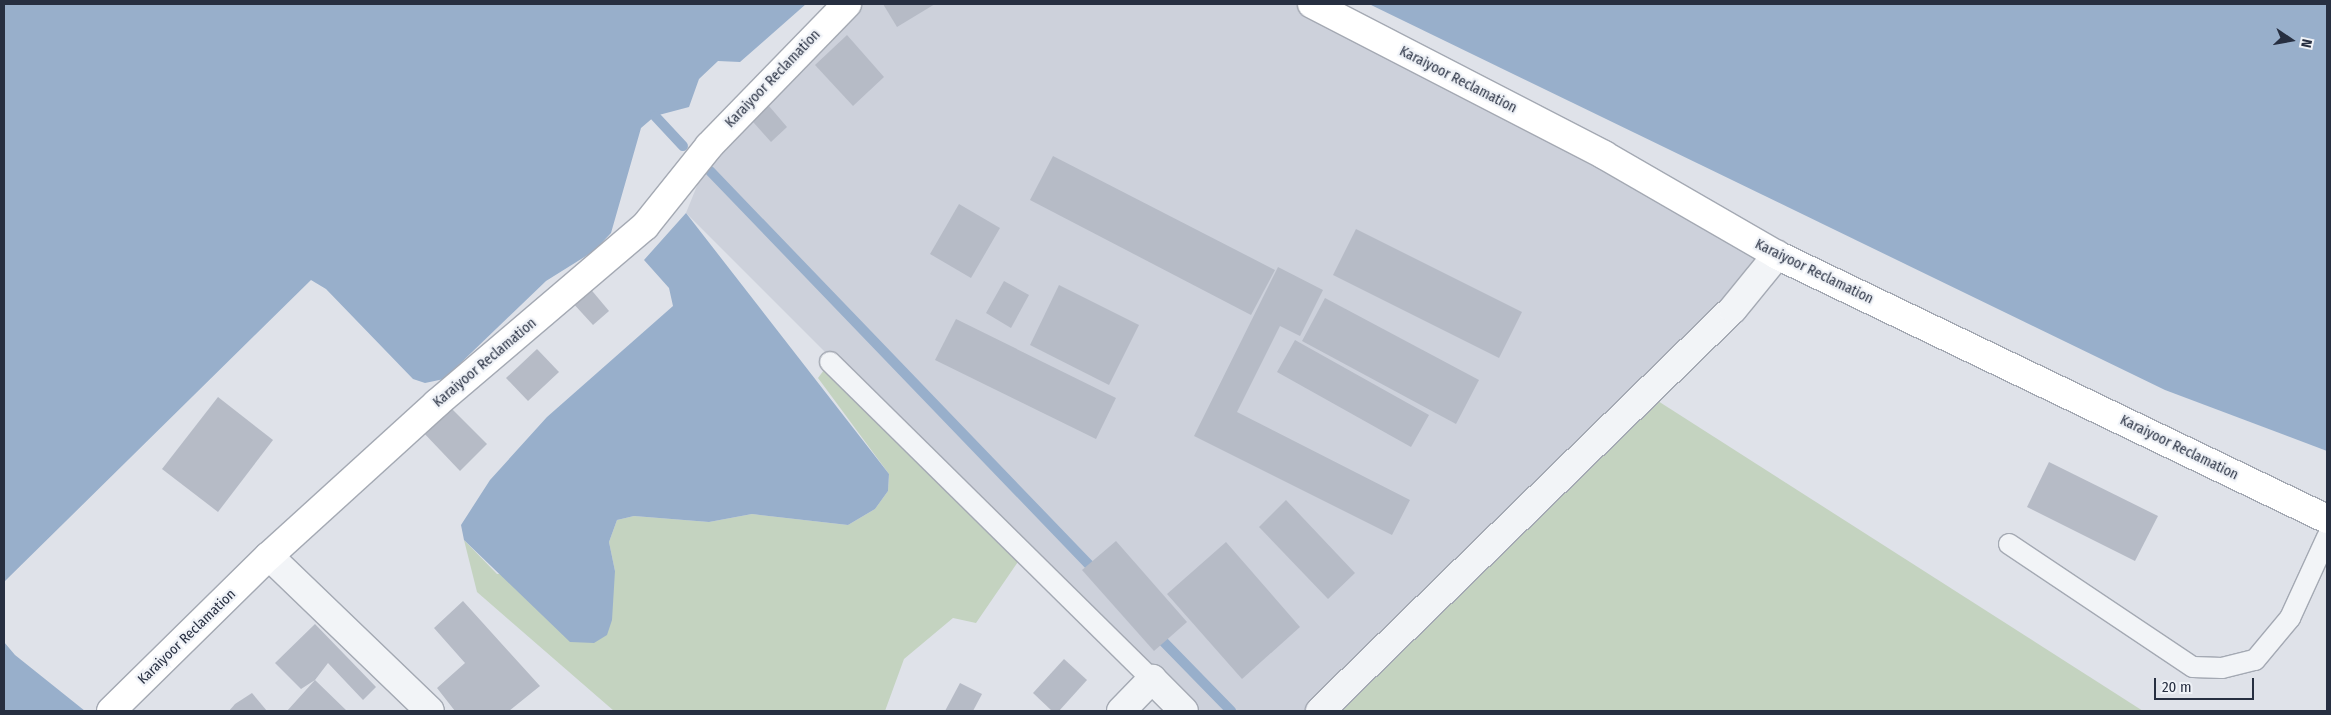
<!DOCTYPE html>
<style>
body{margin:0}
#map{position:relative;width:2331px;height:715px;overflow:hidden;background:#dfe2e9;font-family:"Fira Sans Condensed",sans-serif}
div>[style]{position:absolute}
.built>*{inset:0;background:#cdd1db}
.green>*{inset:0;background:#c4d3c0}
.water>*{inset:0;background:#98afcb}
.stream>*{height:10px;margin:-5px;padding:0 5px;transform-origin:5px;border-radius:5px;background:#98afcb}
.building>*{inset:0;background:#b6bbc6}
.roads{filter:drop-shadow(1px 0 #a4a9b3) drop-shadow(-1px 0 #a4a9b3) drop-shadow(0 1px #a4a9b3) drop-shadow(0 -1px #a4a9b3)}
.lane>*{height:20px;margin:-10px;padding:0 10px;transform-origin:10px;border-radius:10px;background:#f2f4f7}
.street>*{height:28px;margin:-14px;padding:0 14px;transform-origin:14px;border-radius:14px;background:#f2f4f7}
.secondary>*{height:28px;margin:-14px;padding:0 14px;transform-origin:14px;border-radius:14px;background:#fff}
span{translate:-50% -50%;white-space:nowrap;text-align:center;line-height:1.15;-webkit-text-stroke:4.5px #eff2f7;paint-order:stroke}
.street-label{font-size:14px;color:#272f41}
.frame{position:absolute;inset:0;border:5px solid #272f41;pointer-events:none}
.north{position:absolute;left:2266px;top:15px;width:50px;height:50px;-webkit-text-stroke:4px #eff2f7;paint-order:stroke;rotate:102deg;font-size:14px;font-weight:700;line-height:20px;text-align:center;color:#272f41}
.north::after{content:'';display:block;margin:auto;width:18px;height:22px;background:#272f41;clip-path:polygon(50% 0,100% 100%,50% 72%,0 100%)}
.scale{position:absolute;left:2154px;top:678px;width:100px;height:22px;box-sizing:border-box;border:2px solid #272f41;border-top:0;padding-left:6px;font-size:15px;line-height:18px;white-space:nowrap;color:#272f41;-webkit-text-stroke:4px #eff2f7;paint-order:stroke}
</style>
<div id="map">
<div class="built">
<div style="clip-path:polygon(835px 4px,1332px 4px,1782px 248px,1320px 711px,1184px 711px,686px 213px,726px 114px)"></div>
</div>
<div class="green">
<div style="clip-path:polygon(830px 362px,1024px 553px,976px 623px,953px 618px,904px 659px,885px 711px,614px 711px,477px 592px,464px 540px,497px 574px,615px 571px,609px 542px,617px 520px,634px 516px,709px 522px,752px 514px,848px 525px,875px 509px,888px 491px,889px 474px,818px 378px)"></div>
<div style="clip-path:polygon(1647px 394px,2143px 711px,1320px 711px)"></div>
</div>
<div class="water">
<div style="clip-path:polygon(4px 4px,806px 4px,740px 62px,718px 61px,699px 79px,689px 107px,655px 116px,641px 128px,611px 233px,594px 251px,546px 281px,444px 379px,425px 383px,413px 379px,326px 289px,311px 280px,4px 582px)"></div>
<div style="clip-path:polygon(1369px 4px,2327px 4px,2327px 451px,2165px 390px)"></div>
<div style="clip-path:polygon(686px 213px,889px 474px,888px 491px,875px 509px,848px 525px,752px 514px,709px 522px,634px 516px,617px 520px,609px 542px,615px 571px,612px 620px,607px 635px,594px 643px,570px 642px,464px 540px,461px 525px,490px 480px,547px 417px,673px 306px,669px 288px,644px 260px)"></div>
<div style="clip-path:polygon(4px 642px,15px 655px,85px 711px,4px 711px)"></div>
</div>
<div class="stream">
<div style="left:655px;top:116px;width:41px;rotate:47deg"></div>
<div style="left:710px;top:171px;width:559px;rotate:46.09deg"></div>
<div style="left:1155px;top:633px;width:109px;rotate:45.7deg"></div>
</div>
<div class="building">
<div style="clip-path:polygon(883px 4px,935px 4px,897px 27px)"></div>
<div style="clip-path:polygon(847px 35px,884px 77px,853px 106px,815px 65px)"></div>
<div style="clip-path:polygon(763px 99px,787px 127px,771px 142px,746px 114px)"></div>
<div style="clip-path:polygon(1053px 156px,1275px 270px,1251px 315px,1030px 200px)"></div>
<div style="clip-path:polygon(959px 204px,1000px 228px,971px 278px,930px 254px)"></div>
<div style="clip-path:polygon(1356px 229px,1522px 312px,1499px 358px,1333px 275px)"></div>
<div style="clip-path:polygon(1278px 267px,1323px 290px,1300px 336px,1280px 326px,1237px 412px,1410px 500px,1392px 535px,1194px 436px)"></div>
<div style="clip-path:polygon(1004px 281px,1029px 295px,1011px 328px,986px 313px)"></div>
<div style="clip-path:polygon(1059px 285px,1139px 325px,1109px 385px,1030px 345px)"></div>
<div style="clip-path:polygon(588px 286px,609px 311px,593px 325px,571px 301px)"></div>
<div style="clip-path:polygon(1325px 298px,1479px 380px,1456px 424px,1302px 341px)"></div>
<div style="clip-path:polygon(956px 319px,1116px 398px,1096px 439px,935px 360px)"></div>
<div style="clip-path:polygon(1295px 340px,1429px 415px,1411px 447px,1277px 372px)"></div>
<div style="clip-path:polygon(537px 349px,559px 372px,528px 401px,506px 378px)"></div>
<div style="clip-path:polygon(218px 397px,273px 440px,218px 512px,162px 469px)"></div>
<div style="clip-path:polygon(447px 404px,487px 444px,460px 471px,421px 430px)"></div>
<div style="clip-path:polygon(2049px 462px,2158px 516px,2135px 561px,2027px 507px)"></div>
<div style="clip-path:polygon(1286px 500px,1355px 573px,1328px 599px,1259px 527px)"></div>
<div style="clip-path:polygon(1116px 541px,1187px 622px,1154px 651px,1082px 570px)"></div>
<div style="clip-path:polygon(1226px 542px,1300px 627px,1242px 679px,1167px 594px)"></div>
<div style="clip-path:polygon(463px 601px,540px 686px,509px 711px,455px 711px,437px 688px,465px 663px,434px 628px)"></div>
<div style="clip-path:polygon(315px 624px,376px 687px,363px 700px,328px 663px,315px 680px,347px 711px,287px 711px,315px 680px,301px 689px,275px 663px)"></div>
<div style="clip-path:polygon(1064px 659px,1087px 680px,1059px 711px,1052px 711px,1033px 693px)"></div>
<div style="clip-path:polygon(960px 683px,982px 694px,973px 711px,945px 711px)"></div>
<div style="clip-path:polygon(252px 693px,267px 711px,229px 711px,235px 704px)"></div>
</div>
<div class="roads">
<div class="lane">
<div style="left:830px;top:362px;width:452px;rotate:44.6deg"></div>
<div style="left:2009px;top:544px;width:221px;rotate:33.8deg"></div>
<div style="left:2193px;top:667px;width:29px;rotate:2deg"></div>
<div style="left:2222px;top:668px;width:34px;rotate:-14deg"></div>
<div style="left:2255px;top:660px;width:55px;rotate:-50.2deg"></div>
<div style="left:2290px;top:618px;width:89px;rotate:-65.4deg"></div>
</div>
<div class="street">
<div style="left:269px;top:556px;width:223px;rotate:43.9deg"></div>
<div style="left:1121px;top:711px;width:45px;rotate:-45.9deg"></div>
<div style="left:1152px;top:679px;width:45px;rotate:45deg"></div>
<div style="left:1320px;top:711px;width:576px;rotate:-44.23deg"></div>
<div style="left:1733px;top:309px;width:70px;rotate:-50.8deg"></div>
</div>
<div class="secondary">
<div style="left:1312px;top:4px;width:329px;rotate:27.3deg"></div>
<div style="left:1604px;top:155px;width:200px;rotate:30deg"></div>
<div style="left:1777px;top:255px;width:610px;rotate:25.64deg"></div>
<div style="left:111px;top:711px;width:221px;rotate:-44.5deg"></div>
<div style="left:269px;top:556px;width:227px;rotate:-42.3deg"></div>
<div style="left:437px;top:403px;width:273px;rotate:-40.4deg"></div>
<div style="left:645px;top:226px;width:102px;rotate:-51.3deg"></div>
<div style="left:709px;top:146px;width:198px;rotate:-45.8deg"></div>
</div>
</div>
<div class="street-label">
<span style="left:773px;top:79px;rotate:-46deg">Karaiyoor Reclamation</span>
<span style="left:1458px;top:80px;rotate:27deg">Karaiyoor Reclamation</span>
<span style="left:1814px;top:272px;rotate:26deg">Karaiyoor Reclamation</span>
<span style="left:485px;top:363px;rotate:-40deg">Karaiyoor Reclamation</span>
<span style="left:2179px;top:448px;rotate:26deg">Karaiyoor Reclamation</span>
<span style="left:187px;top:637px;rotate:-44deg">Karaiyoor Reclamation</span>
</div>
<div class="frame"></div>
<div class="north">N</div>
<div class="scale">20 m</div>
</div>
